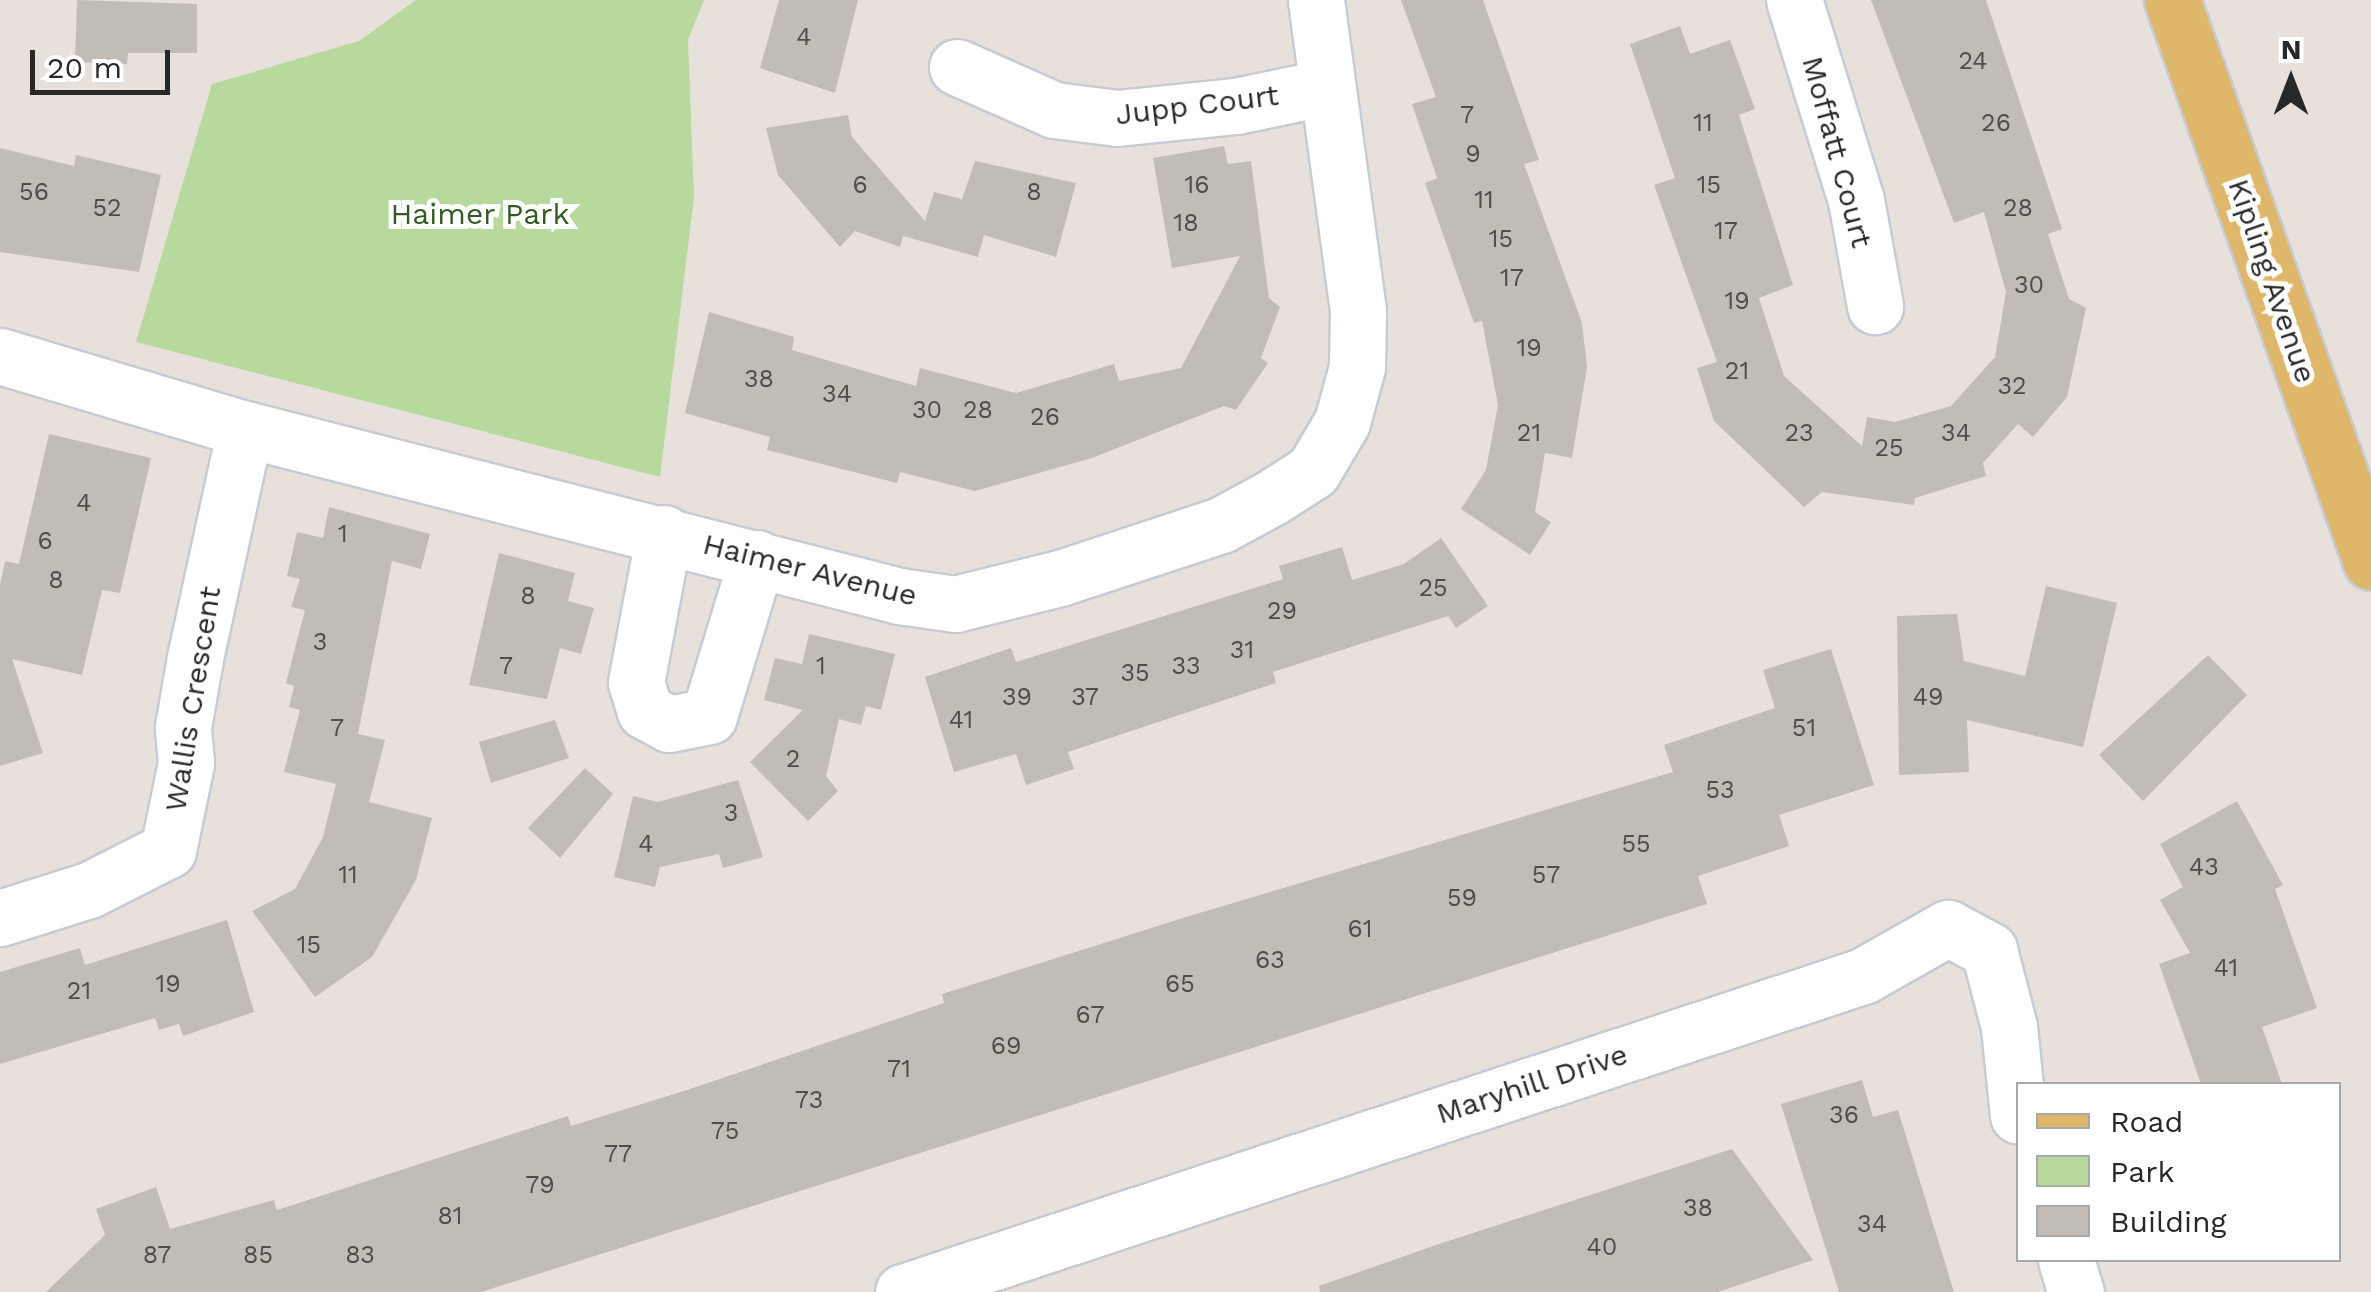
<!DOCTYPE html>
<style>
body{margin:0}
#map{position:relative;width:2371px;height:1292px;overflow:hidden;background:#e8e1db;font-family:"Work Sans",sans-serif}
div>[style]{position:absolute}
.green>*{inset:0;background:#b8d99e}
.building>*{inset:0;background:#c1bcb6}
.roads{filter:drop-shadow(2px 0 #c6cbd4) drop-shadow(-2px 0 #c6cbd4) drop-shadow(0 2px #c6cbd4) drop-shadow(0 -2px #c6cbd4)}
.minor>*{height:55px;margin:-27.5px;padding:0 27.5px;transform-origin:27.5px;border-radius:27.5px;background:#fff}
.major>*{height:55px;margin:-27.5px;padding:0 27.5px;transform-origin:27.5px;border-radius:27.5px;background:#deb76a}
span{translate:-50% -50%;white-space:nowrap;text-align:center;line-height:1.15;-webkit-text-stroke:10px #fff;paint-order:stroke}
.number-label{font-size:25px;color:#4e4d4c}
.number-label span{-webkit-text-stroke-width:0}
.street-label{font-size:30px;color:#282828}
.park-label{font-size:30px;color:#335a22}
.legend{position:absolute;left:2016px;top:1082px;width:325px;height:180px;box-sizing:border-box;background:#fff;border:2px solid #a9a9a9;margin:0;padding:12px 18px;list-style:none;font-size:30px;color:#282828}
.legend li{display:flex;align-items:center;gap:20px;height:50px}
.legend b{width:50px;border:2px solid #a9a9a9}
.north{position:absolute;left:2241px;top:30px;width:100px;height:100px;-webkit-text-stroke:8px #fff;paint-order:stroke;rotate:0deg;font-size:28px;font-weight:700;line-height:40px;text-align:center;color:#282828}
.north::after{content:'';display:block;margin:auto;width:35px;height:45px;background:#282828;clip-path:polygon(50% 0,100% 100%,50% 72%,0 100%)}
.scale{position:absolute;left:30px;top:50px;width:140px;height:45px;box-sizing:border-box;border:5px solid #282828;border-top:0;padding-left:12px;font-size:30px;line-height:35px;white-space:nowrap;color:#282828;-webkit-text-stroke:8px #fff;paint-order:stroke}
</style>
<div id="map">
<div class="green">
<div style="clip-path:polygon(416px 0,704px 0,688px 40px,694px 197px,660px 477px,136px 342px,212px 84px,359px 41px)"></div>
</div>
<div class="building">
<div style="clip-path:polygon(77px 0,197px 4px,197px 53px,128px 53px,127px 64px,75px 62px)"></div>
<div style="clip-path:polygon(779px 0,858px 0,835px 93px,760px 68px)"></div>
<div style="clip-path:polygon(1401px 0,1483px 0,1539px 160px,1524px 164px,1582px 323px,1587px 367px,1572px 458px,1545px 453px,1535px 512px,1551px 522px,1530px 555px,1461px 509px,1486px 470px,1498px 405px,1482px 321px,1474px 323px,1425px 183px,1437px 178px,1412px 104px,1436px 97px)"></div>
<div style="clip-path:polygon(1871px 0,1986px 0,2062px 229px,2048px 234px,2069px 299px,2086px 308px,2067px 397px,2033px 437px,2018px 424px,1983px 463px,1986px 476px,1915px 498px,1914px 505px,1822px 492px,1804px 507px,1714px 421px,1697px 368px,1717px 362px,1654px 185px,1675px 178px,1630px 44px,1680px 26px,1690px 54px,1730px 40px,1755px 109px,1739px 115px,1793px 285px,1759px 298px,1784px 376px,1862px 446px,1867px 417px,1895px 422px,1951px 406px,1995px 357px,2006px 292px,1984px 212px,1954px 223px)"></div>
<div style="clip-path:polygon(848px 115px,852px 137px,925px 221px,934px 192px,962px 199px,975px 161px,1076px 183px,1056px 257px,984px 235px,978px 257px,903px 236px,900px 247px,855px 231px,840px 247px,778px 175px,766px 128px)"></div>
<div style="clip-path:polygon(1224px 146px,1228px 164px,1251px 161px,1269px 298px,1280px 307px,1261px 358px,1268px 363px,1236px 410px,1224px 406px,1092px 458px,975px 491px,900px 472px,897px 483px,767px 450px,770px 437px,685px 413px,709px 312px,794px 337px,792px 350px,916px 386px,920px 368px,1016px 393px,1114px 364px,1119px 381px,1181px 368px,1240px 256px,1172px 268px,1153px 158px)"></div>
<div style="clip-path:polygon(0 148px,74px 166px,76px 155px,161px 175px,139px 272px,0 252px)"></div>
<div style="clip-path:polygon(49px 434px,151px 458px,120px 593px,102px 590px,82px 675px,12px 659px,43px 753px,0 766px,0 585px,5px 561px,19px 564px)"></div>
<div style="clip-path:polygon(329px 507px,430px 534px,421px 569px,392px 561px,358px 734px,385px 740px,369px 802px,432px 818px,416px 880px,372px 957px,315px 997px,252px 911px,295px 889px,323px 837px,336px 784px,284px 772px,300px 710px,289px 707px,294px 686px,286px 683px,305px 610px,291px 607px,300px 579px,287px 576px,297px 532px,323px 538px)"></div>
<div style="clip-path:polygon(1441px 538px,1488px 606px,1456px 628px,1448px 616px,1273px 672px,1276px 683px,1068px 752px,1074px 769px,1026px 785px,1016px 754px,954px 772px,925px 677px,1011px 648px,1016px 662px,1283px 579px,1279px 566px,1342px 547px,1352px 580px,1404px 564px)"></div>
<div style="clip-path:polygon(499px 553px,575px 573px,568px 601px,594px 608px,581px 654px,560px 648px,547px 699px,469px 685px)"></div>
<div style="clip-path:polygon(2046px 586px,2117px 603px,2083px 747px,1967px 720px,1969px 772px,1899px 775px,1897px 616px,1957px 614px,1964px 661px,2025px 676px)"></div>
<div style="clip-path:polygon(809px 634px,895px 654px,881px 710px,866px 706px,861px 725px,839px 719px,826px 776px,838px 791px,808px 821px,750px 762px,803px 710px,764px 700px,775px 658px,802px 664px)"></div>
<div style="clip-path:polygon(1831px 649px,1874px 785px,1779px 815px,1789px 846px,1698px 876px,1707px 904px,481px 1292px,46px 1292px,105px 1235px,96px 1209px,156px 1187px,170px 1229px,274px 1200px,277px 1210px,568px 1116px,571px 1126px,684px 1091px,944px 1003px,942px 994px,1186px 917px,1673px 772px,1664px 745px,1775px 708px,1763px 670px)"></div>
<div style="clip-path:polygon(2208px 655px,2247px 695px,2143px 801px,2099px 755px)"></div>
<div style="clip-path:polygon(555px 720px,569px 758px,491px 783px,479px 742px)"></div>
<div style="clip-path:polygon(585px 768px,613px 794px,560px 858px,528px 828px)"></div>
<div style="clip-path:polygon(738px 780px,763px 857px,723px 868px,719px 854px,660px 867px,655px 887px,614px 877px,633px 796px,658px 802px)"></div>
<div style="clip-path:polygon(2237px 801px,2283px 885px,2275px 889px,2317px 1008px,2262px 1027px,2282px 1084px,2201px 1084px,2159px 964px,2190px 953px,2160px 900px,2183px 887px,2160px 844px)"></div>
<div style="clip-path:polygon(227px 920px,254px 1012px,183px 1036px,179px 1024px,159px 1030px,155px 1018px,0 1064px,0 972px,80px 948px,85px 965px)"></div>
<div style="clip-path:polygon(1862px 1080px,1873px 1117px,1898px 1110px,1954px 1292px,1839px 1292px,1781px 1104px)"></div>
<div style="clip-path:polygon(1732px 1149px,1813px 1260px,1718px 1292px,1320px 1292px,1319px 1286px,1439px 1244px)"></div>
</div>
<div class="roads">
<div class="minor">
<div style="left:1794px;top:0;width:209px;rotate:72.8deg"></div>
<div style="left:1856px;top:200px;width:108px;rotate:79.8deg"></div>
<div style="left:957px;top:67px;width:106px;rotate:23.9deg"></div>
<div style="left:1054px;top:110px;width:64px;rotate:7.2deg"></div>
<div style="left:1117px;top:118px;width:120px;rotate:-5.8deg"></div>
<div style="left:1236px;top:106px;width:93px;rotate:-11.8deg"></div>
<div style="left:0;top:356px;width:256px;rotate:16.6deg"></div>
<div style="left:245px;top:429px;width:675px;rotate:14.32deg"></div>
<div style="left:899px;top:596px;width:57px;rotate:8.1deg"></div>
<div style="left:955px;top:604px;width:108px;rotate:-13.9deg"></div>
<div style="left:1060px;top:578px;width:169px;rotate:-18.2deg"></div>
<div style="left:1221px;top:525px;width:57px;rotate:-28.4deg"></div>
<div style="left:1271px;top:498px;width:50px;rotate:-32.7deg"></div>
<div style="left:1313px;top:471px;width:57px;rotate:-59.4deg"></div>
<div style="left:1342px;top:422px;width:57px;rotate:-74.7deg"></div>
<div style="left:1357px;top:367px;width:56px;rotate:-89deg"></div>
<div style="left:1358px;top:311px;width:314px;rotate:-97.7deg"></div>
<div style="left:664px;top:533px;width:152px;rotate:100.6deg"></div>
<div style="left:636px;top:682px;width:30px;rotate:73deg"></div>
<div style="left:645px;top:711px;width:27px;rotate:28deg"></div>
<div style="left:669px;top:724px;width:41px;rotate:-11.3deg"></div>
<div style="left:709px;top:716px;width:165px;rotate:-73.1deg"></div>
<div style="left:0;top:918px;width:93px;rotate:-17.5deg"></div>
<div style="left:89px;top:890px;width:89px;rotate:-26.9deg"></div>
<div style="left:168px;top:850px;width:89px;rotate:-78.3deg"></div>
<div style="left:186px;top:763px;width:36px;rotate:-95deg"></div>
<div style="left:183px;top:727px;width:70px;rotate:-80.1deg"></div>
<div style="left:195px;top:658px;width:234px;rotate:-77.7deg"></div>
<div style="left:2066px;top:1260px;width:34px;rotate:73deg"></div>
<div style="left:903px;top:1292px;width:1011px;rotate:-18.22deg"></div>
<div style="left:1863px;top:976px;width:98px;rotate:-29.5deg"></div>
<div style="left:1948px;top:928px;width:47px;rotate:28.2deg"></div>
<div style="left:1989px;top:950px;width:80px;rotate:75.4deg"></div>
<div style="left:2009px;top:1027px;width:89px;rotate:84.2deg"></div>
</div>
<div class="major">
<div style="left:2172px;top:0;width:596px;rotate:70.5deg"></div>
</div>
</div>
<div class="number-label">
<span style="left:804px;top:37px">4</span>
<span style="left:1973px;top:61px">24</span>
<span style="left:1467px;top:115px">7</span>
<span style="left:1703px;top:123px">11</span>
<span style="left:1996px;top:123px">26</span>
<span style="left:1473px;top:154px">9</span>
<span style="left:860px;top:185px">6</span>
<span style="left:1197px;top:185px">16</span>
<span style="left:1709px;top:185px">15</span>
<span style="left:34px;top:192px">56</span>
<span style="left:1034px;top:192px">8</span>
<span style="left:1484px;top:200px">11</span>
<span style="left:107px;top:208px">52</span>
<span style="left:2018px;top:208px">28</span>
<span style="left:1186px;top:223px">18</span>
<span style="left:1726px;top:231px">17</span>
<span style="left:1501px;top:239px">15</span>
<span style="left:1512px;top:278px">17</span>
<span style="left:2029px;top:285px">30</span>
<span style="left:1737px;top:301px">19</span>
<span style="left:1529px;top:348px">19</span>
<span style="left:1737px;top:371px">21</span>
<span style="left:759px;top:379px">38</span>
<span style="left:2012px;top:386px">32</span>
<span style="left:837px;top:394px">34</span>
<span style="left:927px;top:410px">30</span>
<span style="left:978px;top:410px">28</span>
<span style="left:1045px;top:417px">26</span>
<span style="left:1529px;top:433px">21</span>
<span style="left:1799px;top:433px">23</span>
<span style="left:1956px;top:433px">34</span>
<span style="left:1889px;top:448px">25</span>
<span style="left:84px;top:503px">4</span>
<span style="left:343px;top:534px">1</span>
<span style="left:45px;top:541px">6</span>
<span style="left:56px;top:580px">8</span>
<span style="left:1433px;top:588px">25</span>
<span style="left:528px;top:596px">8</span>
<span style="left:1282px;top:611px">29</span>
<span style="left:320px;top:642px">3</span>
<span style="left:1242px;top:650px">31</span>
<span style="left:506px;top:666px">7</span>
<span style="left:821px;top:666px">1</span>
<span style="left:1186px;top:666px">33</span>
<span style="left:1135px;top:673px">35</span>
<span style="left:1017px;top:697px">39</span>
<span style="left:1085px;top:697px">37</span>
<span style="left:1928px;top:697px">49</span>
<span style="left:961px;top:720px">41</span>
<span style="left:337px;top:728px">7</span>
<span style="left:1804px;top:728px">51</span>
<span style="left:793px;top:759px">2</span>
<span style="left:1720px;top:790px">53</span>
<span style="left:731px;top:813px">3</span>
<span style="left:646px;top:844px">4</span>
<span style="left:1636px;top:844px">55</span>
<span style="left:2204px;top:867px">43</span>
<span style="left:348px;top:875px">11</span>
<span style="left:1546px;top:875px">57</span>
<span style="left:1462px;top:898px">59</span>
<span style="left:1360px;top:929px">61</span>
<span style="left:309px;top:945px">15</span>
<span style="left:1270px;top:960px">63</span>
<span style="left:2226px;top:968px">41</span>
<span style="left:168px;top:984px">19</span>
<span style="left:1180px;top:984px">65</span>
<span style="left:79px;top:991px">21</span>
<span style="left:1090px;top:1015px">67</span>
<span style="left:1006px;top:1046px">69</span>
<span style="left:899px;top:1069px">71</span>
<span style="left:809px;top:1100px">73</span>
<span style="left:1844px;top:1115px">36</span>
<span style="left:725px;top:1131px">75</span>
<span style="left:618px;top:1154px">77</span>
<span style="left:540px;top:1185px">79</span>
<span style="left:1698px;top:1208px">38</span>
<span style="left:450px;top:1216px">81</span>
<span style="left:1872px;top:1224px">34</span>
<span style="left:1602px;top:1247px">40</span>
<span style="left:157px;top:1255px">87</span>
<span style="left:258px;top:1255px">85</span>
<span style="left:360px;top:1255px">83</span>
</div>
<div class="street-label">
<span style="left:1197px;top:105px;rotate:-7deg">Jupp Court</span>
<span style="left:1837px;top:152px;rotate:75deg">Moffatt Court</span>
<span style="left:2272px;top:281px;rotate:71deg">Kipling Avenue</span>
<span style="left:810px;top:570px;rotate:14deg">Haimer Avenue</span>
<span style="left:193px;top:699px;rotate:-81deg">Wallis Crescent</span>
<span style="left:1532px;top:1084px;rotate:-18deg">Maryhill Drive</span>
</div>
<div class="park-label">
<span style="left:480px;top:214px">Haimer Park</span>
</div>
<ul class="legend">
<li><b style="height:12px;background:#deb76a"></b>Road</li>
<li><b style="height:28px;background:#b8d99e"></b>Park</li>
<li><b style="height:28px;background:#c1bcb6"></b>Building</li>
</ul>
<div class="north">N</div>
<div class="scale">20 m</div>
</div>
